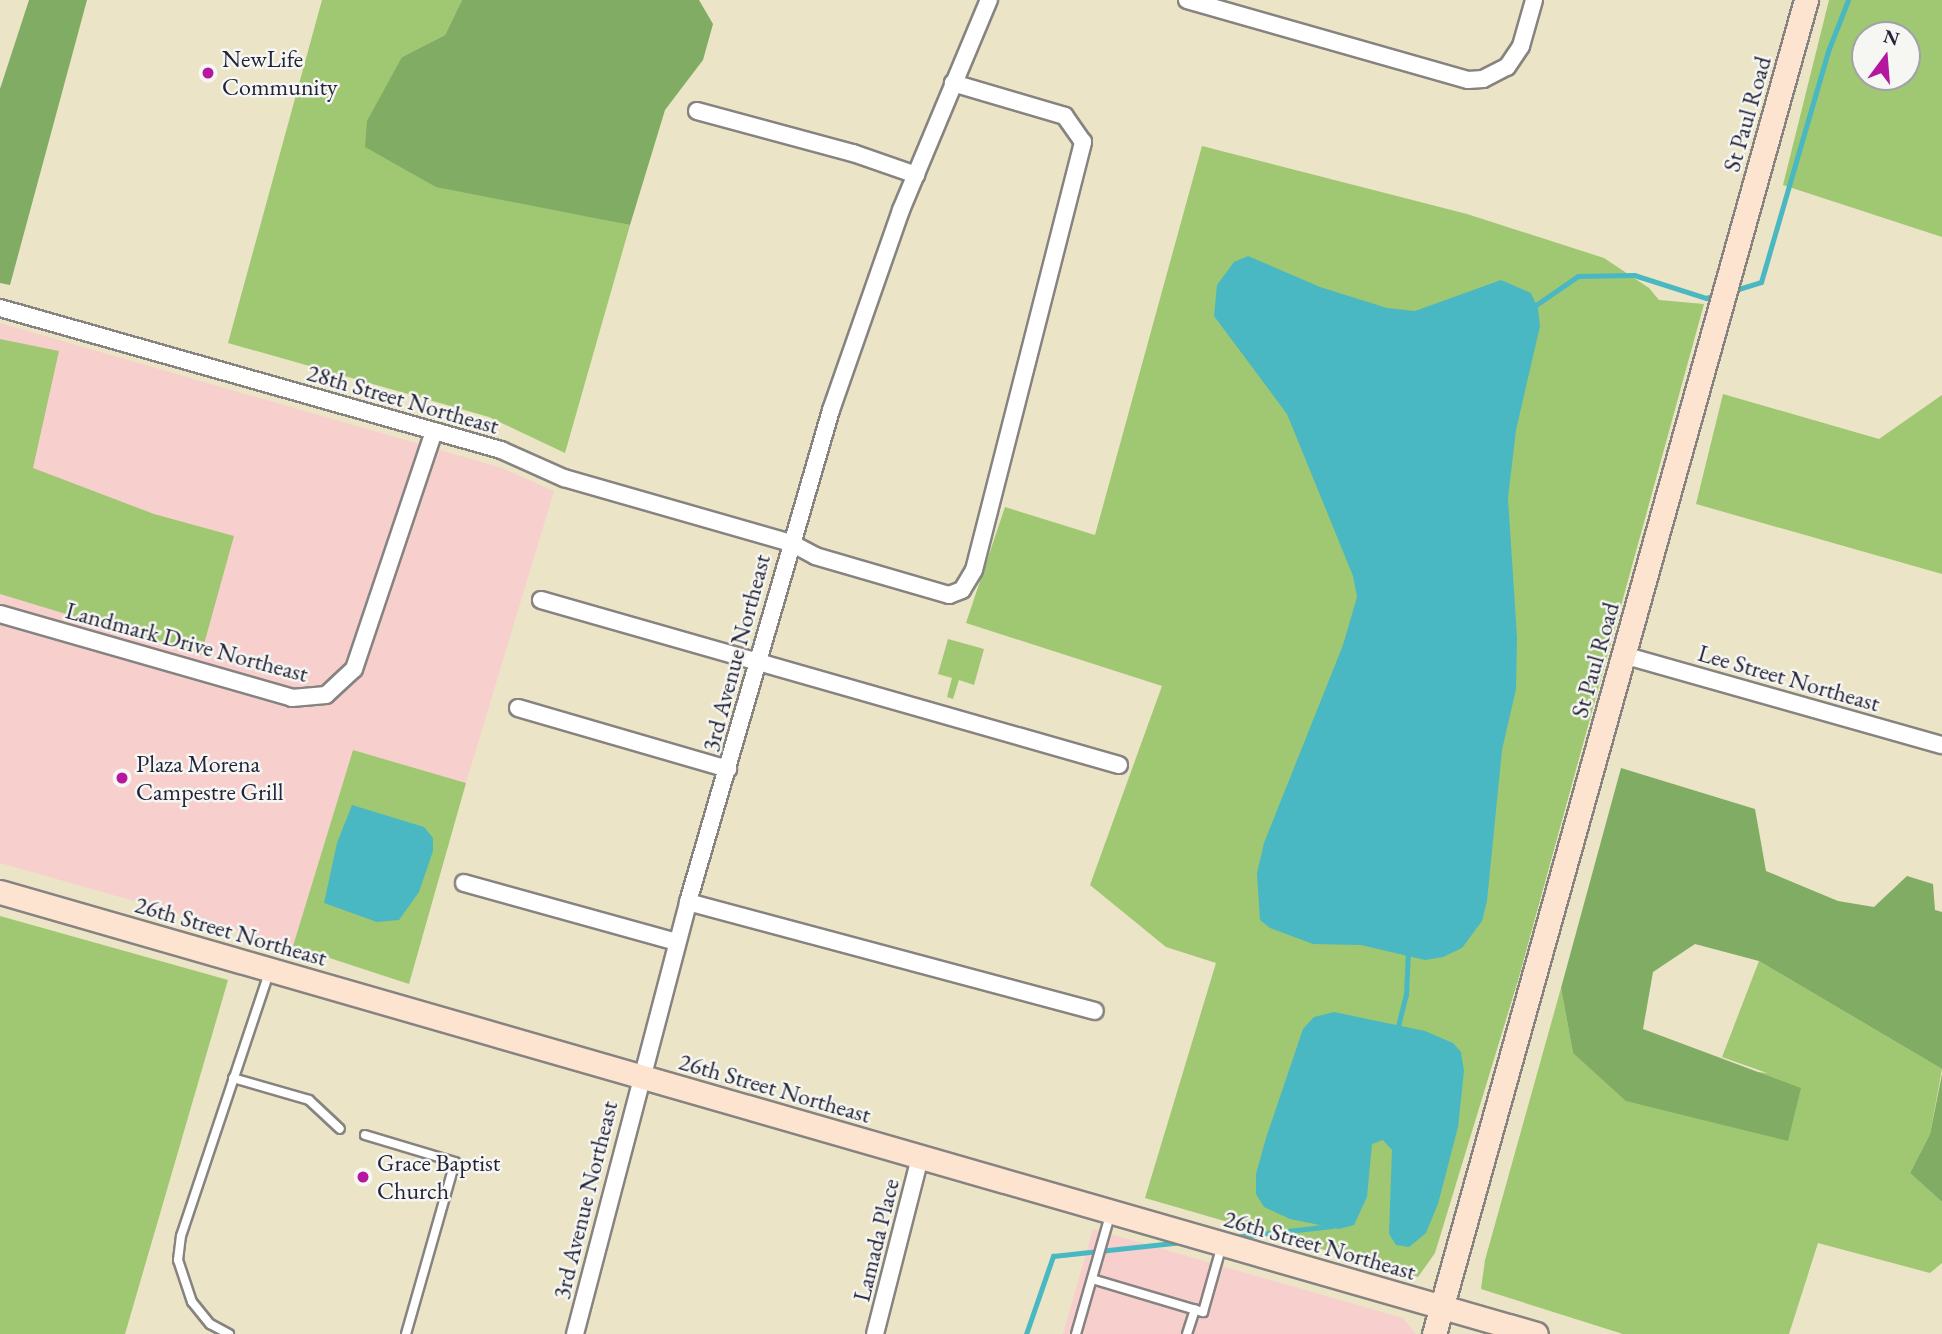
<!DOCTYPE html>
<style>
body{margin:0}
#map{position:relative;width:1942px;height:1334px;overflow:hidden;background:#ebe4c6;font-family:"EB Garamond",serif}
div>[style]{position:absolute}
.built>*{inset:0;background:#f7d0ce}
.green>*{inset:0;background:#a0c772}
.forest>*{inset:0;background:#80ac64}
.water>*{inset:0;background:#49b8c2}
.stream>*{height:5px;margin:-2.5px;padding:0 2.5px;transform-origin:2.5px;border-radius:2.5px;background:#49b8c2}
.roads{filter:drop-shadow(2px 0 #868380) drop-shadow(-2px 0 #868380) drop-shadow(0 2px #868380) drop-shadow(0 -2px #868380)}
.lane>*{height:8px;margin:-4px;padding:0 4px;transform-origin:4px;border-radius:4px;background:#fff}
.street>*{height:16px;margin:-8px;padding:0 8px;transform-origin:8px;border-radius:8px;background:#fff}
.secondary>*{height:23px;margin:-11.5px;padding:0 11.5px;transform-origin:11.5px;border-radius:11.5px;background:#fde4d0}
.dots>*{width:19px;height:19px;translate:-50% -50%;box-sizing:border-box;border:4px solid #f6f6f2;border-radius:50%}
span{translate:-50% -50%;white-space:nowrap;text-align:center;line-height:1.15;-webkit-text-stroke:5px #f6f6f2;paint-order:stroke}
.poi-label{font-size:24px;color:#22223b}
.left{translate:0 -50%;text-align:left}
.street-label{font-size:24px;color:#22223b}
.north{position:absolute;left:1851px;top:21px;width:70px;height:70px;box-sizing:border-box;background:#f6f6f2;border:2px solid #a1a1a9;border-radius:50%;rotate:16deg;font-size:19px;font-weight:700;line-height:28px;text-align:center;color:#22223b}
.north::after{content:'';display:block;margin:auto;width:24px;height:32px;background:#b5179e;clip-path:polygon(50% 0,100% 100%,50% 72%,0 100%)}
</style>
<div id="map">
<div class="built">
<div style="clip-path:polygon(0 323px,502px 468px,554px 491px,466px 783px,353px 750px,293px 946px,0 863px)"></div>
<div style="clip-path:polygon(1093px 1229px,1403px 1318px,1416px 1334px,1063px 1334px)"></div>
</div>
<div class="green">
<div style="clip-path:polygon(322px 0,462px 0,445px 35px,402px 57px,564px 211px,630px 225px,565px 453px,489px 417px,228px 343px)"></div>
<div style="clip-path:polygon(evenodd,1829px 0,1942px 0,1942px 237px,1783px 185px,1829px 0,1865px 35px,1907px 35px,1907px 77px,1865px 77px,1865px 35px)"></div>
<div style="clip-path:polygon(1202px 146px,1467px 214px,1604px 258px,1649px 288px,1659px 300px,1704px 304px,1519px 977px,1435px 1253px,1418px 1277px,1145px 1198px,1216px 963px,1166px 947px,1090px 885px,1162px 686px,966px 623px,1005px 507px,1095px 535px)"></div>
<div style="clip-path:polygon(0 339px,59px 351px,33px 468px,154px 514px,234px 536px,201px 655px,0 594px)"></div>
<div style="clip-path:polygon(1723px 394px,1879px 439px,1942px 395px,1942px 574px,1696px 504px)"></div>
<div style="clip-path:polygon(948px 639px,984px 649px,974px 685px,959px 680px,953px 699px,947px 697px,952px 678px,938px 674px)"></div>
<div style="clip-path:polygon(353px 750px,466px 783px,409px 984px,293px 946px)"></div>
<div style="clip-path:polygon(0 916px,228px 980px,125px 1334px,0 1334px)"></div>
<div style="clip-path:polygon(1759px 961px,1942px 1069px,1930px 1134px,1910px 1173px,1942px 1202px,1942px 1263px,1930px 1273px,1818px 1243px,1789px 1334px,1623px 1334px,1481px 1289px,1485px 1260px,1561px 988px,1573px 1053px,1767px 1073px,1722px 1057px)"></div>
</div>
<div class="forest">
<div style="clip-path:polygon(29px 0,87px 0,10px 285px,0 283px,0 89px)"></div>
<div style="clip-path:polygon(462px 0,699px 0,713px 24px,703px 60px,665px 110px,630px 225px,436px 187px,365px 147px,367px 121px,402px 57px,445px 35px)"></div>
<div style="clip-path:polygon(1621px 768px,1755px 809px,1766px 871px,1838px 901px,1874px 907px,1907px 876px,1933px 884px,1935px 910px,1942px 912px,1942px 1069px,1759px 961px,1695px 944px,1653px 972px,1643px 1029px,1801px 1088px,1788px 1141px,1626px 1101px,1573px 1053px,1561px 988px)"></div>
<div style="clip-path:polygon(1942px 1074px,1942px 1202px,1910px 1173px,1930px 1134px)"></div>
</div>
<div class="water">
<div style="clip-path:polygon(1248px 256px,1320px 287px,1387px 308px,1415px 311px,1501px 280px,1531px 293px,1538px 309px,1540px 326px,1516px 430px,1508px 498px,1517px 638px,1516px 689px,1502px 750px,1487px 901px,1482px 921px,1462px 948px,1443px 957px,1425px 960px,1361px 945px,1313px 944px,1270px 928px,1260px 920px,1257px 873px,1264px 843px,1343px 645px,1357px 597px,1353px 576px,1287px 414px,1214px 316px,1217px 285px,1234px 262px)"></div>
<div style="clip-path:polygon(352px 805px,424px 827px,433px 838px,433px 851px,419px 892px,399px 920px,377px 922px,324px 903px,337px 843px)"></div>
<div style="clip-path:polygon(1334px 1012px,1425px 1031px,1453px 1043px,1461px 1052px,1464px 1071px,1458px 1127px,1438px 1204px,1426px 1233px,1409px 1247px,1396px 1245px,1389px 1234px,1392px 1150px,1383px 1140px,1372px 1144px,1367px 1197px,1354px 1225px,1339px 1229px,1290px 1219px,1264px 1207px,1256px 1194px,1256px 1174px,1266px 1138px,1303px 1029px,1314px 1017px)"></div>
</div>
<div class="stream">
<div style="left:1732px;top:291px;width:30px;rotate:-17deg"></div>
<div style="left:1761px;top:282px;width:241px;rotate:-73.8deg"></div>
<div style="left:1828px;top:51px;width:55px;rotate:-68.6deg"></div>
<div style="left:1530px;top:309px;width:58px;rotate:-34.5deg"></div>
<div style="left:1578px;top:276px;width:56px;rotate:-1deg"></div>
<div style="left:1634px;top:275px;width:76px;rotate:17.7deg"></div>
<div style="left:1706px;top:298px;width:10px;rotate:-17deg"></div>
<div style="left:1397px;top:1030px;width:36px;rotate:-76deg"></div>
<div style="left:1406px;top:995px;width:45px;rotate:-87.5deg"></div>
<div style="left:1234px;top:1237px;width:99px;rotate:-6.4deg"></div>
<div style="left:1026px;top:1334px;width:83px;rotate:-70.9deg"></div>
<div style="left:1053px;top:1256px;width:130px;rotate:-6.2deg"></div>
</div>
<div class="roads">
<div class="lane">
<div style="left:233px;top:1078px;width:79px;rotate:16.1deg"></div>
<div style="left:309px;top:1100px;width:42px;rotate:43.1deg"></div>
<div style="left:365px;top:1135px;width:94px;rotate:16.7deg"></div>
<div style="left:455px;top:1162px;width:179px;rotate:105.9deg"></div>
<div style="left:1092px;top:1279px;width:116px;rotate:16.6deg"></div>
<div style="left:1203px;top:1312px;width:70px;rotate:-74.2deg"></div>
<div style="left:229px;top:1334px;width:21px;rotate:-152deg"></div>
<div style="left:210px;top:1324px;width:28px;rotate:-129deg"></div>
<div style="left:192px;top:1302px;width:44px;rotate:-108.4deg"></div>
<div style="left:178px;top:1260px;width:24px;rotate:-83deg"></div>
<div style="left:181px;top:1236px;width:277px;rotate:-71.5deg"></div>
<div style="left:1076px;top:1334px;width:127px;rotate:-74deg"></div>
<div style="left:1187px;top:1334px;width:26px;rotate:-72deg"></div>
</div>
<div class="street">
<div style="left:1187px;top:0;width:292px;rotate:15.9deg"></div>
<div style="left:1468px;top:80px;width:15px;rotate:-4deg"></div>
<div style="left:1483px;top:79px;width:27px;rotate:-27deg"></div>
<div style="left:1507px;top:67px;width:25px;rotate:-56deg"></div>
<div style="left:1521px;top:46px;width:48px;rotate:-74.2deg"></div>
<div style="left:697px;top:111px;width:162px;rotate:15.1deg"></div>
<div style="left:853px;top:153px;width:67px;rotate:19.2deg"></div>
<div style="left:0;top:308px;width:521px;rotate:15.82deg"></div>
<div style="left:501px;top:450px;width:69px;rotate:24deg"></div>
<div style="left:564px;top:478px;width:236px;rotate:16deg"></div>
<div style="left:791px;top:543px;width:27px;rotate:28deg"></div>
<div style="left:815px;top:556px;width:140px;rotate:16.2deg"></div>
<div style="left:949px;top:595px;width:14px;rotate:-21deg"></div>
<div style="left:962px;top:590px;width:23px;rotate:-59deg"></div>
<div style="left:974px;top:570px;width:442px;rotate:-75.7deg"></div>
<div style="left:1083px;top:142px;width:32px;rotate:-125deg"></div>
<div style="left:1065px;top:116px;width:117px;rotate:-163.6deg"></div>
<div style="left:541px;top:600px;width:601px;rotate:15.93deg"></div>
<div style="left:0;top:614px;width:304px;rotate:16deg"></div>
<div style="left:292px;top:698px;width:34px;rotate:-5deg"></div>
<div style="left:326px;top:695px;width:38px;rotate:-43deg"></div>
<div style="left:354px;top:669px;width:251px;rotate:-71.4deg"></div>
<div style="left:1623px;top:655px;width:331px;rotate:15.8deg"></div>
<div style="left:518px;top:708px;width:219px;rotate:16.2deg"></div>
<div style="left:464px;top:883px;width:221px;rotate:15.5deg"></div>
<div style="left:688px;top:902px;width:421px;rotate:15deg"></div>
<div style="left:575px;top:1334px;width:447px;rotate:-75.3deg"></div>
<div style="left:688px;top:902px;width:512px;rotate:-73.79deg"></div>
<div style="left:831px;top:410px;width:212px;rotate:-70.7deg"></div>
<div style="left:901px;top:210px;width:228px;rotate:-67.3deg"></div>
<div style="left:875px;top:1334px;width:183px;rotate:-75.7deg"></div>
</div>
<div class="secondary">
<div style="left:0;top:892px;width:1598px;rotate:16.05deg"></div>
<div style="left:1434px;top:1334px;width:1385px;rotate:-74.42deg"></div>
</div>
</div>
<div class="dots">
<div style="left:208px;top:73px;background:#b5179e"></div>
<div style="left:122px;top:778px;background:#b5179e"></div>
<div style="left:363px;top:1177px;background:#b5179e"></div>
</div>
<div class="poi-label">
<span class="left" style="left:222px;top:73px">NewLife<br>Community</span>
<span class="left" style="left:136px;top:778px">Plaza Morena<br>Campestre Grill</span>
<span class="left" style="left:377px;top:1177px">Grace Baptist<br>Church</span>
</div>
<div class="street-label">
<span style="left:1747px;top:114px;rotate:-74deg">St Paul Road</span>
<span style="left:403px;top:399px;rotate:16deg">28th Street Northeast</span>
<span style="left:187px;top:642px;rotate:15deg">Landmark Drive Northeast</span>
<span style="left:736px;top:653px;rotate:-75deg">3rd Avenue Northeast</span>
<span style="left:1595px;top:660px;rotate:-74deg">St Paul Road</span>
<span style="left:1789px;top:678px;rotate:16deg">Lee Street Northeast</span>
<span style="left:231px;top:931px;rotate:16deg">26th Street Northeast</span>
<span style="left:775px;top:1088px;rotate:16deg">26th Street Northeast</span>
<span style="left:585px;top:1200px;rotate:-76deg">3rd Avenue Northeast</span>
<span style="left:876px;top:1240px;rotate:-76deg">Lamada Place</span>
<span style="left:1320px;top:1245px;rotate:16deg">26th Street Northeast</span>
</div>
<div class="north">N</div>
</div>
